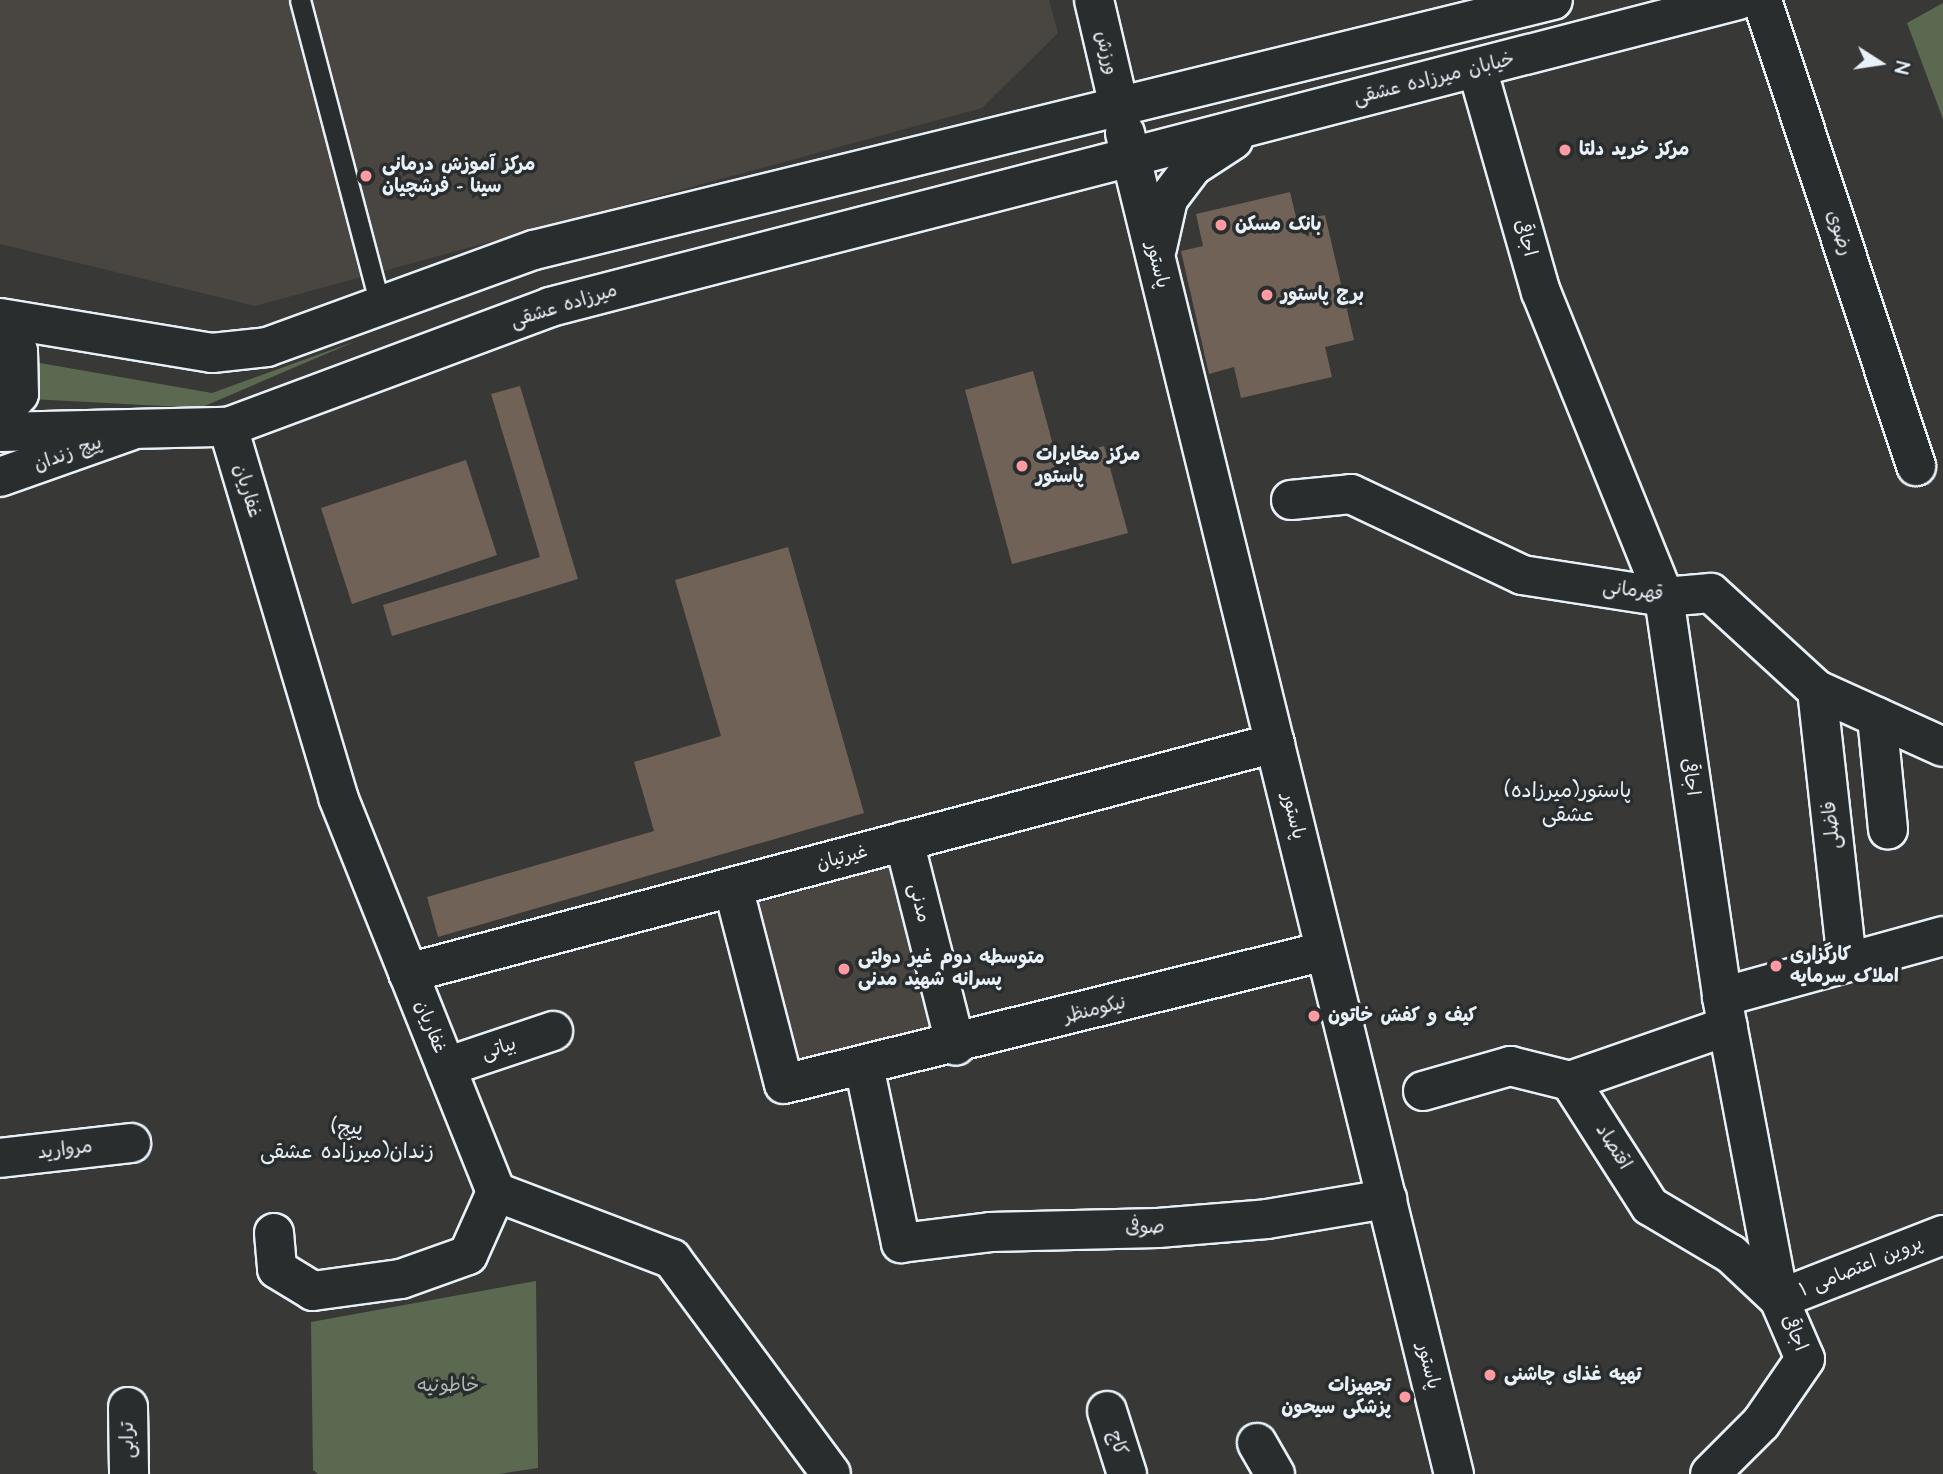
<!DOCTYPE html>
<meta charset="utf-8">
<style>
body{margin:0}
#map{position:relative;width:1943px;height:1474px;overflow:hidden;background:#383836;font-family:"Architects Daughter","Playpen Sans Arabic",sans-serif}
div>[style]{position:absolute}
.built>*{inset:0;background:#494540}
.green>*{inset:0;background:#5c6951}
.building>*{inset:0;background:#716258}
.roads{filter:drop-shadow(2px 0 #e8f1f8) drop-shadow(-2px 0 #e8f1f8) drop-shadow(0 2px #e8f1f8) drop-shadow(0 -2px #e8f1f8)}
.service>*{height:19px;margin:-9.5px;padding:0 9.5px;transform-origin:9.5px;border-radius:9.5px;background:#2a2d2e}
.minor>*{height:38px;margin:-19px;padding:0 19px;transform-origin:19px;border-radius:19px;background:#2a2d2e}
.tertiary>*{height:38px;margin:-19px;padding:0 19px;transform-origin:19px;border-radius:19px;background:#2a2d2e}
.secondary>*{height:38px;margin:-19px;padding:0 19px;transform-origin:19px;border-radius:19px;background:#2a2d2e}
.dots>*{width:19px;height:19px;translate:-50% -50%;box-sizing:border-box;border:4px solid #2a2d2e;border-radius:50%}
span{translate:-50% -50%;white-space:nowrap;text-align:center;line-height:1.15;-webkit-text-stroke:7px #2a2d2e;paint-order:stroke}
.street-label{font-size:19px;color:#e8f1f8}
.poi-label{font-size:19px;color:#e8f1f8;font-weight:700}
.left{translate:0 -50%;text-align:left}
.right{translate:-100% -50%;text-align:right}
.park-label{font-size:19px;color:#b0bbb5}
.neighbourhood-label{font-size:21px;color:#e8f1f8}
.north{position:absolute;left:1845px;top:28px;width:70px;height:70px;-webkit-text-stroke:5px #2a2d2e;paint-order:stroke;rotate:102deg;font-size:19px;font-weight:700;line-height:28px;text-align:center;color:#e8f1f8}
.north::after{content:'';display:block;margin:auto;width:24px;height:32px;background:#e8f1f8;clip-path:polygon(50% 0,100% 100%,50% 72%,0 100%)}
</style>
<div id="map">
<div class="built">
<div style="clip-path:polygon(0 0,1049px 0,1058px 33px,982px 108px,255px 306px,0 244px)"></div>
<div style="clip-path:polygon(893px 865px,940px 1032px,796px 1073px,749px 906px)"></div>
</div>
<div class="green">
<div style="clip-path:polygon(1943px 3px,1943px 119px,1907px 23px)"></div>
<div style="clip-path:polygon(356px 341px,200px 408px,31px 399px,34px 362px,212px 393px)"></div>
<div style="clip-path:polygon(536px 1281px,538px 1468px,499px 1474px,318px 1474px,313px 1470px,311px 1322px)"></div>
</div>
<div class="building">
<div style="clip-path:polygon(1290px 192px,1297px 221px,1325px 215px,1354px 340px,1325px 347px,1332px 377px,1241px 398px,1234px 367px,1209px 374px,1181px 251px,1203px 246px,1196px 214px)"></div>
<div style="clip-path:polygon(1033px 371px,1063px 482px,1078px 478px,1072px 455px,1104px 446px,1128px 533px,1012px 564px,965px 390px)"></div>
<div style="clip-path:polygon(520px 386px,578px 579px,392px 636px,383px 605px,540px 557px,491px 394px)"></div>
<div style="clip-path:polygon(466px 460px,497px 555px,352px 604px,321px 508px)"></div>
<div style="clip-path:polygon(788px 547px,864px 813px,438px 937px,427px 897px,654px 831px,634px 762px,721px 736px,675px 580px)"></div>
</div>
<div class="roads">
<div class="service">
<div style="left:300px;top:0;width:316px;rotate:75.3deg"></div>
</div>
<div class="minor">
<div style="left:1762px;top:0;width:491px;rotate:71.7deg"></div>
<div style="left:1477px;top:68px;width:233px;rotate:74.1deg"></div>
<div style="left:1541px;top:292px;width:329px;rotate:68deg"></div>
<div style="left:1664px;top:597px;width:404px;rotate:81.7deg"></div>
<div style="left:1722px;top:997px;width:307px;rotate:79.3deg"></div>
<div style="left:1779px;top:1299px;width:65px;rotate:66.6deg"></div>
<div style="left:1805px;top:1359px;width:78px;rotate:124.5deg"></div>
<div style="left:1761px;top:1423px;width:72px;rotate:135deg"></div>
<div style="left:228px;top:427px;width:386px;rotate:73.4deg"></div>
<div style="left:338px;top:797px;width:425px;rotate:68.2deg"></div>
<div style="left:496px;top:1192px;width:188px;rotate:20.8deg"></div>
<div style="left:672px;top:1259px;width:267px;rotate:53.5deg"></div>
<div style="left:0;top:477px;width:138px;rotate:-19.5deg"></div>
<div style="left:1291px;top:500px;width:60px;rotate:-5.7deg"></div>
<div style="left:1351px;top:494px;width:189px;rotate:25.3deg"></div>
<div style="left:1522px;top:575px;width:144px;rotate:8.8deg"></div>
<div style="left:1664px;top:597px;width:47px;rotate:-4.9deg"></div>
<div style="left:1711px;top:593px;width:144px;rotate:42.5deg"></div>
<div style="left:1817px;top:690px;width:138px;rotate:24.3deg"></div>
<div style="left:1817px;top:690px;width:273px;rotate:83.7deg"></div>
<div style="left:1877px;top:717px;width:113px;rotate:84.4deg"></div>
<div style="left:904px;top:841px;width:211px;rotate:75.8deg"></div>
<div style="left:733px;top:887px;width:203px;rotate:75.5deg"></div>
<div style="left:784px;top:1084px;width:557px;rotate:-13.81deg"></div>
<div style="left:408px;top:973px;width:897px;rotate:-14.86deg"></div>
<div style="left:1722px;top:997px;width:229px;rotate:-15.4deg"></div>
<div style="left:864px;top:1066px;width:181px;rotate:78.2deg"></div>
<div style="left:901px;top:1243px;width:90px;rotate:-7deg"></div>
<div style="left:990px;top:1232px;width:168px;rotate:-1.4deg"></div>
<div style="left:1158px;top:1228px;width:109px;rotate:-4.7deg"></div>
<div style="left:1267px;top:1219px;width:122px;rotate:-9.5deg"></div>
<div style="left:446px;top:1067px;width:113px;rotate:-18.6deg"></div>
<div style="left:1570px;top:1081px;width:167px;rotate:-19.2deg"></div>
<div style="left:1423px;top:1091px;width:91px;rotate:-16deg"></div>
<div style="left:1510px;top:1066px;width:62px;rotate:14deg"></div>
<div style="left:1570px;top:1081px;width:148px;rotate:57.4deg"></div>
<div style="left:1650px;top:1206px;width:94px;rotate:30.7deg"></div>
<div style="left:1731px;top:1254px;width:66px;rotate:43.2deg"></div>
<div style="left:0;top:1158px;width:132px;rotate:-6.5deg"></div>
<div style="left:274px;top:1233px;width:36px;rotate:85deg"></div>
<div style="left:277px;top:1269px;width:42px;rotate:31.4deg"></div>
<div style="left:313px;top:1291px;width:89px;rotate:-7.8deg"></div>
<div style="left:401px;top:1279px;width:71px;rotate:-19.7deg"></div>
<div style="left:468px;top:1255px;width:69px;rotate:-66deg"></div>
<div style="left:1779px;top:1299px;width:176px;rotate:-21.3deg"></div>
<div style="left:128px;top:1407px;width:67px;rotate:89.1deg"></div>
<div style="left:1107px;top:1411px;width:66px;rotate:72.4deg"></div>
<div style="left:1257px;top:1443px;width:36px;rotate:60deg"></div>
</div>
<div class="tertiary">
<div style="left:1094px;top:0;width:110px;rotate:76.8deg"></div>
</div>
<div class="secondary">
<div style="left:1125px;top:133px;width:1381px;rotate:76.22deg"></div>
<div style="left:1157px;top:248px;width:50px;rotate:-77.3deg"></div>
<div style="left:1168px;top:199px;width:41px;rotate:-52.9deg"></div>
<div style="left:1193px;top:166px;width:48px;rotate:-33deg"></div>
<div style="left:0;top:318px;width:215px;rotate:9.4deg"></div>
<div style="left:212px;top:353px;width:55px;rotate:-6.2deg"></div>
<div style="left:267px;top:347px;width:284px;rotate:-20deg"></div>
<div style="left:534px;top:250px;width:1049px;rotate:-13.78deg"></div>
<div style="left:0;top:328px;width:29px;rotate:52deg"></div>
<div style="left:18px;top:351px;width:43px;rotate:88.7deg"></div>
<div style="left:19px;top:394px;width:28px;rotate:132deg"></div>
<div style="left:0;top:432px;width:228px;rotate:-1.3deg"></div>
<div style="left:228px;top:427px;width:344px;rotate:-20.4deg"></div>
<div style="left:550px;top:307px;width:1227px;rotate:-14.49deg"></div>
</div>
</div>
<div class="dots">
<div style="left:1565px;top:150px;background:#ff9aa2"></div>
<div style="left:366px;top:176px;background:#ff9aa2"></div>
<div style="left:1221px;top:225px;background:#ff9aa2"></div>
<div style="left:1267px;top:295px;background:#ff9aa2"></div>
<div style="left:1022px;top:466px;background:#ff9aa2"></div>
<div style="left:1776px;top:966px;background:#ff9aa2"></div>
<div style="left:844px;top:969px;background:#ff9aa2"></div>
<div style="left:1314px;top:1016px;background:#ff9aa2"></div>
<div style="left:1490px;top:1375px;background:#ff9aa2"></div>
<div style="left:1405px;top:1397px;background:#ff9aa2"></div>
</div>
<div class="street-label">
<span style="left:1106px;top:53px;rotate:77deg">ورزش</span>
<span style="left:1434px;top:79px;rotate:-14deg">خیابان میرزاده عشقی</span>
<span style="left:1839px;top:233px;rotate:72deg">رضوی</span>
<span style="left:1525px;top:238px;rotate:74deg">اجاقی</span>
<span style="left:1157px;top:265px;rotate:76deg">پاستور</span>
<span style="left:564px;top:306px;rotate:-17deg">میرزاده عشقی</span>
<span style="left:68px;top:454px;rotate:-20deg">پیچ زندان</span>
<span style="left:247px;top:491px;rotate:73deg">غفاریان</span>
<span style="left:1633px;top:591px;rotate:7deg">قهرمانی</span>
<span style="left:1690px;top:777px;rotate:82deg">اجاقی</span>
<span style="left:1293px;top:816px;rotate:76deg">پاستور</span>
<span style="left:1832px;top:825px;rotate:-96deg">فاضلی</span>
<span style="left:842px;top:858px;rotate:-15deg">غیرتیان</span>
<span style="left:919px;top:903px;rotate:76deg">مدنی</span>
<span style="left:1095px;top:1010px;rotate:-14deg">نیکومنظر</span>
<span style="left:430px;top:1027px;rotate:68deg">غفاریان</span>
<span style="left:499px;top:1049px;rotate:-18deg">بیاتی</span>
<span style="left:1613px;top:1147px;rotate:58deg">اقتصاد</span>
<span style="left:65px;top:1150px;rotate:-7deg">مروارید</span>
<span style="left:1145px;top:1228px;rotate:-2deg">صوفی</span>
<span style="left:1861px;top:1267px;rotate:-22deg">پروین اعتصامی ۱</span>
<span style="left:1794px;top:1333px;rotate:67deg">اجاقی</span>
<span style="left:1428px;top:1366px;rotate:76deg">پاستور</span>
<span style="left:128px;top:1440px;rotate:-91deg">ترابی</span>
<span style="left:1117px;top:1443px;rotate:72deg">کاج</span>
</div>
<div class="poi-label">
<span class="left" style="left:1579px;top:150px">مرکز خرید دلتا</span>
<span class="left" style="left:382px;top:176px">مرکز آموزش درمانی<br>سینا - فرشچیان</span>
<span class="left" style="left:1235px;top:225px">بانک مسکن</span>
<span class="left" style="left:1281px;top:295px">برج پاستور</span>
<span class="left" style="left:1036px;top:466px">مرکز مخابرات<br>پاستور</span>
<span class="left" style="left:1790px;top:966px">کارگزاری<br>املاک سرمایه</span>
<span class="left" style="left:858px;top:969px">متوسطه دوم غیر دولتی<br>پسرانه شهید مدنی</span>
<span class="left" style="left:1328px;top:1016px">کیف و کفش خاتون</span>
<span class="left" style="left:1504px;top:1375px">تهیه غذای چاشنی</span>
<span class="right" style="left:1391px;top:1397px">تجهیزات<br>پزشکی سیحون</span>
</div>
<div class="park-label">
<span style="left:448px;top:1386px">خاطونیه</span>
</div>
<div class="neighbourhood-label">
<span style="left:1568px;top:803px">(پاستور(میرزاده<br>عشقی</span>
<span style="left:347px;top:1140px">(پیچ<br>زندان(میرزاده عشقی</span>
</div>
<div class="north">N</div>
</div>
